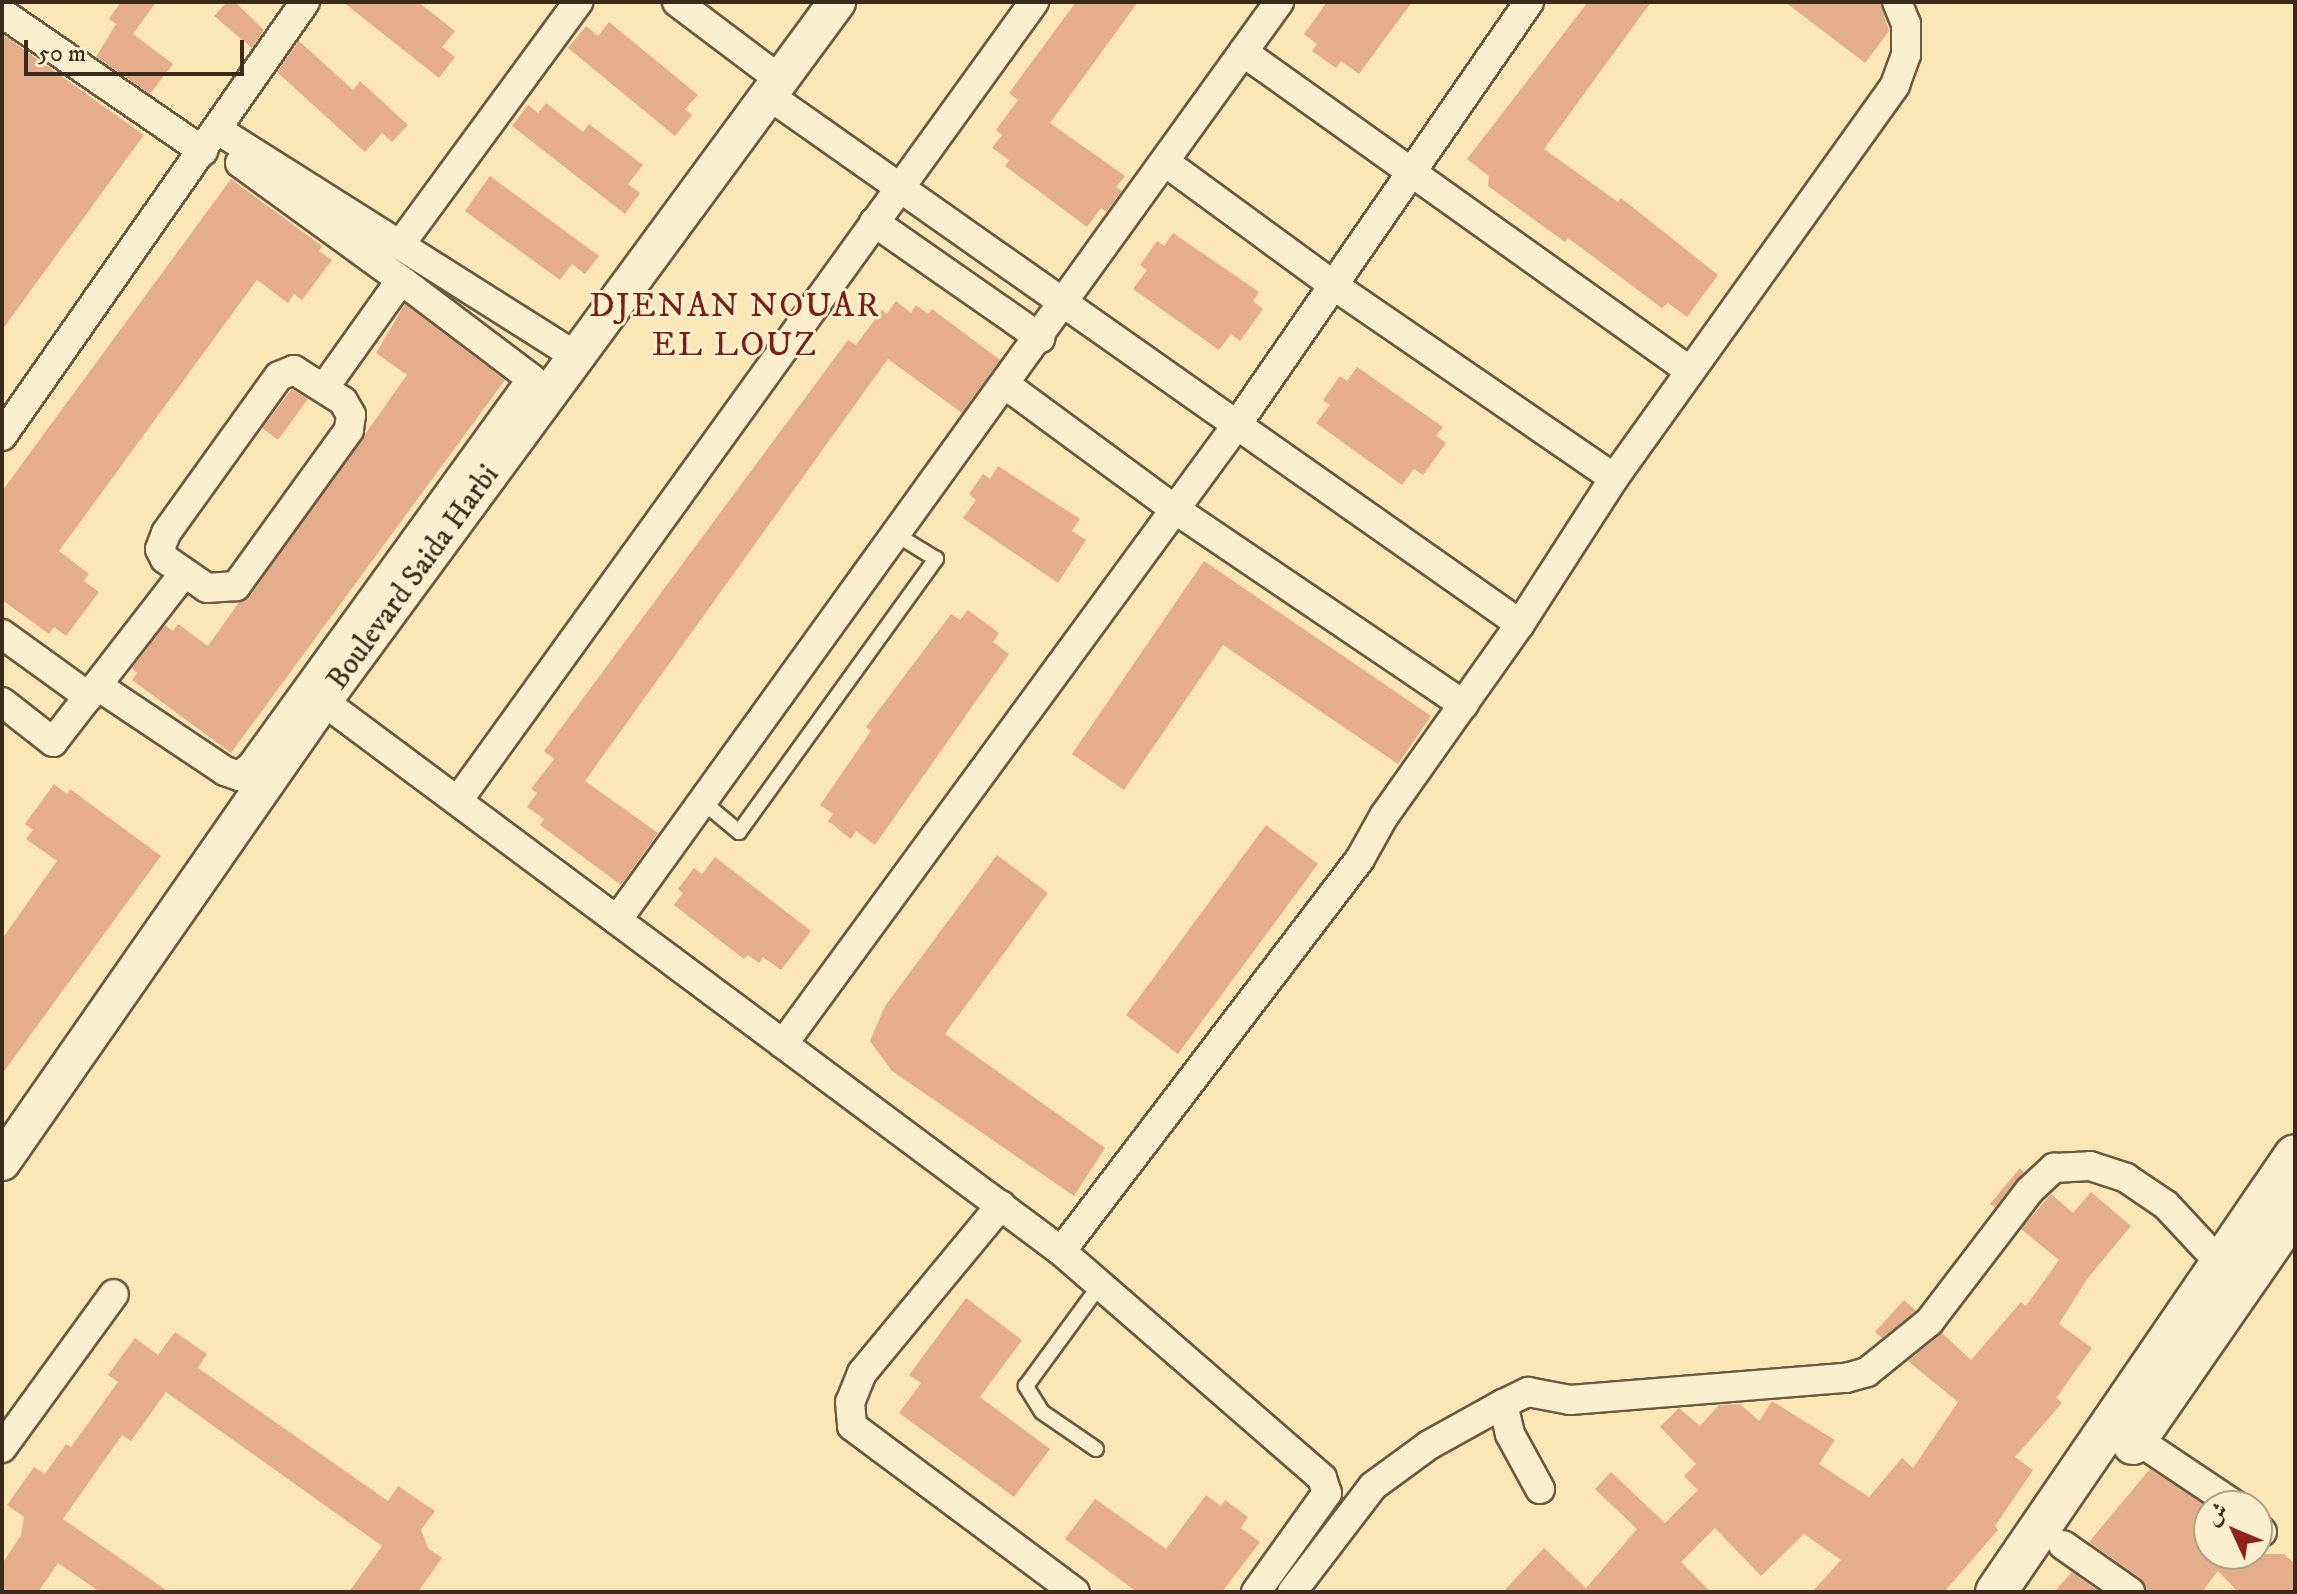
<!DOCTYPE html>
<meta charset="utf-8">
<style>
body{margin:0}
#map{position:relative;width:2297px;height:1594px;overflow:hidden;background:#fbe6b5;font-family:"IM FELL DW Pica",Amiri,serif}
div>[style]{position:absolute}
.building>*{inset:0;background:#e6ad8b}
.roads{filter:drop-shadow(2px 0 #6b5940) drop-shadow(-2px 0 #6b5940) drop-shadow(0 2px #6b5940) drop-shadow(0 -2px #6b5940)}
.service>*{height:14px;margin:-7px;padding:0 7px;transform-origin:7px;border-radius:7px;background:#fcefcf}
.minor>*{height:28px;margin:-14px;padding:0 14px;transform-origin:14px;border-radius:14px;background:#fcefcf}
.tertiary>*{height:36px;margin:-18px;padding:0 18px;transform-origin:18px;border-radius:18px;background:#fcefcf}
.secondary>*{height:40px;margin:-20px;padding:0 20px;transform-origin:20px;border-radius:20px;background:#fcefcf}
span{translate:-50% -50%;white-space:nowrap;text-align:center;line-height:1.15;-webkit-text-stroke:6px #fcefcf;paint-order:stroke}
.street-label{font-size:30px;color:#3b2a19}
.quarter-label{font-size:34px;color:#7a1f14;letter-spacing:2px}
.frame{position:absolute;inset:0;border:4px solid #3b2a19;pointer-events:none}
.north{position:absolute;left:2193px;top:1490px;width:80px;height:80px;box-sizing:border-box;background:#fcefcf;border:2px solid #afa086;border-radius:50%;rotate:314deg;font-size:22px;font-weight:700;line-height:32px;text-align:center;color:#3b2a19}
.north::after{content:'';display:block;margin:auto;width:28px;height:36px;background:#8f2418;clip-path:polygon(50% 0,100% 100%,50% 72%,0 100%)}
.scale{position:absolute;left:24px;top:40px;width:220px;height:36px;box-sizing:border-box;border:4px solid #3b2a19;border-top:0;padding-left:10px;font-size:24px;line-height:28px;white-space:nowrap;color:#3b2a19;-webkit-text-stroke:6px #fcefcf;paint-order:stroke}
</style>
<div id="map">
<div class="building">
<div style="clip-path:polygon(121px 2px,156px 2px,133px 34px,173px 64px,150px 94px,96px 57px,116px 24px,109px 19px)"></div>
<div style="clip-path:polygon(227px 2px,235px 2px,264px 30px,252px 48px,214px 16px)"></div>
<div style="clip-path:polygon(343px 2px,418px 2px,455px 31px,442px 47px,455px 57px,439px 78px)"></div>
<div style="clip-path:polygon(1076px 2px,1138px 2px,1050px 123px,1125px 176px,1116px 187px,1122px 191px,1106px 212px,1101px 208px,1087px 227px,1005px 166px,1009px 160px,992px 148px,1002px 135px,996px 130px,1018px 100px,1009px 93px)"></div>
<div style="clip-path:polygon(1327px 2px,1412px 2px,1359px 74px,1341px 61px,1336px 68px,1312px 51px,1317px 44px,1304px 34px)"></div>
<div style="clip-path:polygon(1588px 2px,1651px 2px,1544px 149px,1618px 202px,1621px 198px,1718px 275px,1687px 317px,1668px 303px,1662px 308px,1568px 238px,1565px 242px,1488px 186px,1489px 176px,1467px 159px)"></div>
<div style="clip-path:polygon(1785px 2px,1880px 2px,1889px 31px,1865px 63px)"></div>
<div style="clip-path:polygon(609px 22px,698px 95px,685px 109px,692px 115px,675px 136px,568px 48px,586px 26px,598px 36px)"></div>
<div style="clip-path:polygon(2px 34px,144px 135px,2px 330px)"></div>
<div style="clip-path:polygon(299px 41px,353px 90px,360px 81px,408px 125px,392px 142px,382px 133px,365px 152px,277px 72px)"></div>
<div style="clip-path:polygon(546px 103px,583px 132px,589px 124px,643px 165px,628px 184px,640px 193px,625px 214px,512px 126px,528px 105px,538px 113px)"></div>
<div style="clip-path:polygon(490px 176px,599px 256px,585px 274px,572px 264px,560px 280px,465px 211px)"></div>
<div style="clip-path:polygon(231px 179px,322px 246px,319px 251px,332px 260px,302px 300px,294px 294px,288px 303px,257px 280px,59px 551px,89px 574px,84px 581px,99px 592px,66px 636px,54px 627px,49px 634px,2px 600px,2px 491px)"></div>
<div style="clip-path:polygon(1173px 233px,1259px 292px,1253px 301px,1263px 309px,1240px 341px,1231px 334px,1219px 350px,1133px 289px,1147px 270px,1140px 265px,1157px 241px,1164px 246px)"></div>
<div style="clip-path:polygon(896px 301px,911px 313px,916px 305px,928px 314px,932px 309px,1000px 360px,962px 413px,888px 359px,854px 406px,585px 781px,658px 833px,621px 885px,540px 825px,544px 819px,527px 807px,537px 793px,531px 789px,554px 759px,544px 751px,848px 340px,856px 345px,882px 310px,887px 314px)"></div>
<div style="clip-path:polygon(405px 304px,505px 380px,231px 753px,132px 680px,137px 673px,132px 668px,165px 625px,173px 631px,178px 624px,208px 646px,239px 602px,250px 596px,407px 375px,376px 353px)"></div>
<div style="clip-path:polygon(1357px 367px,1443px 427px,1436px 436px,1446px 443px,1423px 475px,1414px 469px,1402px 485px,1316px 423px,1330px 405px,1323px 400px,1340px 376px,1347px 381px)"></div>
<div style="clip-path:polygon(292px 389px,308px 399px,278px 440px,262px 428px)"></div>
<div style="clip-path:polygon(998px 466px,1080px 519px,1072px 531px,1086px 540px,1058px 583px,963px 518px,976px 500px,969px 494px,983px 474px,990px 479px)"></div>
<div style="clip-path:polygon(1204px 561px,1431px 716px,1398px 764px,1223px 645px,1124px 790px,1072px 754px)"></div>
<div style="clip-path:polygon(968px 610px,999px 633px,993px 642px,1009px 654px,875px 845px,856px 831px,851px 839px,828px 821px,833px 814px,820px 805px,871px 731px,866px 727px,951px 614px,960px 620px)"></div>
<div style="clip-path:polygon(54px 784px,67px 794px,70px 789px,161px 856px,2px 1074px,2px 939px,57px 861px,26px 839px,33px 830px,25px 824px)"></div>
<div style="clip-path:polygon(1266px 825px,1318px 864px,1178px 1054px,1126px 1015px)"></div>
<div style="clip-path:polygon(997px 855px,1048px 893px,945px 1034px,1105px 1148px,1074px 1196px,892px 1071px,870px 1041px,885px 1006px)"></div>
<div style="clip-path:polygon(715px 857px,811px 931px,781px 970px,763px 957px,759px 963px,748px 955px,744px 959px,674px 905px,683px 893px,678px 889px,694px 868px,702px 874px)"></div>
<div style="clip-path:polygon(2020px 1168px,2024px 1172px,1995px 1207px,1990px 1204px)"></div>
<div style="clip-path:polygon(2091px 1192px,2131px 1226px,2087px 1279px,2059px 1324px,2092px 1348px,2056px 1398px,2062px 1403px,2015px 1457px,2033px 1470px,1995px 1526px,1998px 1530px,1944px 1592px,1812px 1592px,1841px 1560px,1804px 1534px,1761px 1576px,1715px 1528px,1681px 1562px,1711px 1592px,1503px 1592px,1544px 1548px,1586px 1588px,1637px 1529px,1595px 1489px,1611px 1472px,1665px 1523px,1698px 1490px,1684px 1476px,1696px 1464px,1660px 1427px,1679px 1408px,1700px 1426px,1719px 1405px,1740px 1404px,1759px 1421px,1772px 1401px,1835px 1440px,1819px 1464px,1869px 1497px,1902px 1458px,1913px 1468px,1958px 1402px,1908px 1361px,1942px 1333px,1971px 1360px,2021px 1302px,2026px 1306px,2059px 1260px,2021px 1229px,2051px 1194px,2073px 1213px)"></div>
<div style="clip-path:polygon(966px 1298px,1022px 1340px,980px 1397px,1050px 1449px,1014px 1497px,899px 1413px,921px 1383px,909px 1375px)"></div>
<div style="clip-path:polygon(1904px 1300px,1916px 1311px,1882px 1338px,1875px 1332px)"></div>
<div style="clip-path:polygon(175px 1332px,207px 1354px,198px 1368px,388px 1501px,398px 1486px,435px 1511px,421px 1530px,428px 1548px,442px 1558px,418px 1592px,349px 1592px,382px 1546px,166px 1392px,131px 1441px,122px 1435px,63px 1519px,169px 1592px,100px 1592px,58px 1563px,38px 1592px,2px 1592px,2px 1564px,21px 1535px,24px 1517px,7px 1505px,34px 1467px,45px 1474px,66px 1444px,71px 1447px,118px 1382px,108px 1375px,135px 1338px,158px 1355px)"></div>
<div style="clip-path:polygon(2150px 1469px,2209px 1508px,2209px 1554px,2284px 1554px,2295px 1564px,2295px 1592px,2238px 1592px,2218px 1571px,2202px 1592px,2147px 1592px,2140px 1578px,2089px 1542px)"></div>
<div style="clip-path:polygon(1206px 1495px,1221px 1506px,1225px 1500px,1248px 1517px,1241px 1528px,1260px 1542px,1222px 1592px,1137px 1592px,1065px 1539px,1095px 1499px,1166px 1549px)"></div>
<div style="clip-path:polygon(2072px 1572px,2100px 1592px,2054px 1592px)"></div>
</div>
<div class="roads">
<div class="service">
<div style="left:703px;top:802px;width:47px;rotate:39.8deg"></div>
<div style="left:739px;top:832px;width:337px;rotate:-54.2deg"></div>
<div style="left:936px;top:559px;width:46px;rotate:-148.4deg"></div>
<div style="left:1096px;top:1449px;width:65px;rotate:-145.6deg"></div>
<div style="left:1042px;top:1412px;width:31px;rotate:-122deg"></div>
<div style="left:1026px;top:1386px;width:125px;rotate:-53.8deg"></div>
</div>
<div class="minor">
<div style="left:677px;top:2px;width:131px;rotate:37deg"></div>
<div style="left:2px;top:13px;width:244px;rotate:34.5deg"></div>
<div style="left:1243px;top:52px;width:549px;rotate:35.51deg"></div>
<div style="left:771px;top:97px;width:916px;rotate:35.13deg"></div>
<div style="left:1520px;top:624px;width:235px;rotate:125.3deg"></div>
<div style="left:1384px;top:816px;width:49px;rotate:119.2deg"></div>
<div style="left:1360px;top:859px;width:493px;rotate:127.3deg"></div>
<div style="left:218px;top:130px;width:425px;rotate:32.3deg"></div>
<div style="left:1165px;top:162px;width:208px;rotate:36.2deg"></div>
<div style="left:1333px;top:285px;width:341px;rotate:34.5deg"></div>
<div style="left:240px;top:163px;width:199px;rotate:36deg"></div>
<div style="left:401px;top:280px;width:133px;rotate:125.5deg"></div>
<div style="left:874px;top:222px;width:203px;rotate:34.9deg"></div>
<div style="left:402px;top:242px;width:298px;rotate:-53.7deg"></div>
<div style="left:294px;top:370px;width:58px;rotate:32.3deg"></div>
<div style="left:343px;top:401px;width:16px;rotate:60deg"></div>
<div style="left:351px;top:415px;width:15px;rotate:98deg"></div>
<div style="left:349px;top:430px;width:193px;rotate:125.9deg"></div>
<div style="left:236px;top:586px;width:29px;rotate:176deg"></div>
<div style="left:207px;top:588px;width:51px;rotate:-145.4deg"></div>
<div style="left:165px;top:559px;width:11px;rotate:-117deg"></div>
<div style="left:160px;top:549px;width:17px;rotate:-69deg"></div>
<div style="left:166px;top:533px;width:193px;rotate:-54.3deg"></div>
<div style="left:279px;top:376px;width:16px;rotate:-22deg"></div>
<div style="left:1006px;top:385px;width:207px;rotate:36.4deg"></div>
<div style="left:1173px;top:508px;width:351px;rotate:34.1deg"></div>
<div style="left:2px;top:436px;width:529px;rotate:-55.08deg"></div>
<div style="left:1520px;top:624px;width:174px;rotate:-57.2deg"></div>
<div style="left:1614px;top:478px;width:483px;rotate:-54.4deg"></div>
<div style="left:1895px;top:85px;width:32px;rotate:-70deg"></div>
<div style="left:1906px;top:55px;width:31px;rotate:-90deg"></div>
<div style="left:1906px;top:24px;width:24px;rotate:-112deg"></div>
<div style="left:2px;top:634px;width:107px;rotate:35.9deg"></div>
<div style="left:98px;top:686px;width:153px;rotate:33.8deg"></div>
<div style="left:225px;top:771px;width:15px;rotate:20deg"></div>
<div style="left:239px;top:776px;width:15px;rotate:-37deg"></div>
<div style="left:251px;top:767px;width:479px;rotate:-54.1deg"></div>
<div style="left:532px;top:379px;width:164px;rotate:-142.9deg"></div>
<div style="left:323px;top:701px;width:920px;rotate:36.7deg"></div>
<div style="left:1061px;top:1251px;width:346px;rotate:41deg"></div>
<div style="left:1322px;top:1478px;width:16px;rotate:72deg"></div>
<div style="left:1327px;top:1493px;width:122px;rotate:125.6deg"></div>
<div style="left:2px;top:702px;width:65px;rotate:38.1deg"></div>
<div style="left:53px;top:742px;width:214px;rotate:-52.2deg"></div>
<div style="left:459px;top:799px;width:983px;rotate:-54.19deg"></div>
<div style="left:617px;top:920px;width:1132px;rotate:-54.2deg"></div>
<div style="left:783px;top:1044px;width:766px;rotate:-53.76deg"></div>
<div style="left:1236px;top:426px;width:515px;rotate:-55.35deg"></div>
<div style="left:1001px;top:1205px;width:218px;rotate:129.6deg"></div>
<div style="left:862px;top:1373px;width:31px;rotate:112deg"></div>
<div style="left:850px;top:1402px;width:24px;rotate:85deg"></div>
<div style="left:852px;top:1426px;width:278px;rotate:36.7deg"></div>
<div style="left:2136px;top:1439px;width:120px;rotate:33.8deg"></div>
<div style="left:2px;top:1448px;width:190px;rotate:-54deg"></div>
<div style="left:1540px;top:1489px;width:63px;rotate:-118.6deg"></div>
<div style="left:1510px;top:1434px;width:31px;rotate:-103deg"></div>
<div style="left:1503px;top:1404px;width:28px;rotate:-26deg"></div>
<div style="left:1528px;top:1392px;width:43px;rotate:10.8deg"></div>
<div style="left:1570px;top:1400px;width:277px;rotate:-4.6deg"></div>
<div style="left:1846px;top:1378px;width:22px;rotate:-16deg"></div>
<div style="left:1867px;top:1372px;width:80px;rotate:-38.9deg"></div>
<div style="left:1929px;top:1322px;width:166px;rotate:-52.6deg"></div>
<div style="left:2030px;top:1190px;width:33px;rotate:-43deg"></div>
<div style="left:2054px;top:1168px;width:36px;rotate:-3deg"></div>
<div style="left:2090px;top:1166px;width:38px;rotate:18deg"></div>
<div style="left:2126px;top:1178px;width:48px;rotate:34deg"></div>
<div style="left:2166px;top:1205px;width:81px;rotate:47deg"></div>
<div style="left:2257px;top:1527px;width:7px;rotate:45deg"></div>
<div style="left:2063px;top:1545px;width:82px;rotate:35deg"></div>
<div style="left:1292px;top:1592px;width:133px;rotate:-52.6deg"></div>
<div style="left:1373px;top:1486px;width:69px;rotate:-36.2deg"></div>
<div style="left:1429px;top:1445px;width:85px;rotate:-29deg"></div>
</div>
<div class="tertiary">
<div style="left:2px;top:1162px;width:562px;rotate:-55.15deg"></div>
<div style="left:323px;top:701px;width:868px;rotate:-53.67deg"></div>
</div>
<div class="secondary">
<div style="left:2133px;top:1444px;width:285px;rotate:-55.3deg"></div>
<div style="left:1996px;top:1592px;width:529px;rotate:-55.62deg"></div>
</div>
</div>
<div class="street-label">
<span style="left:414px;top:578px;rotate:-54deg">Boulevard Saida Harbi</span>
</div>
<div class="quarter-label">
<span style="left:735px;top:326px">DJENAN NOUAR<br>EL LOUZ</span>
</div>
<div class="frame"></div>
<div class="north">ش</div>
<div class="scale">50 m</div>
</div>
